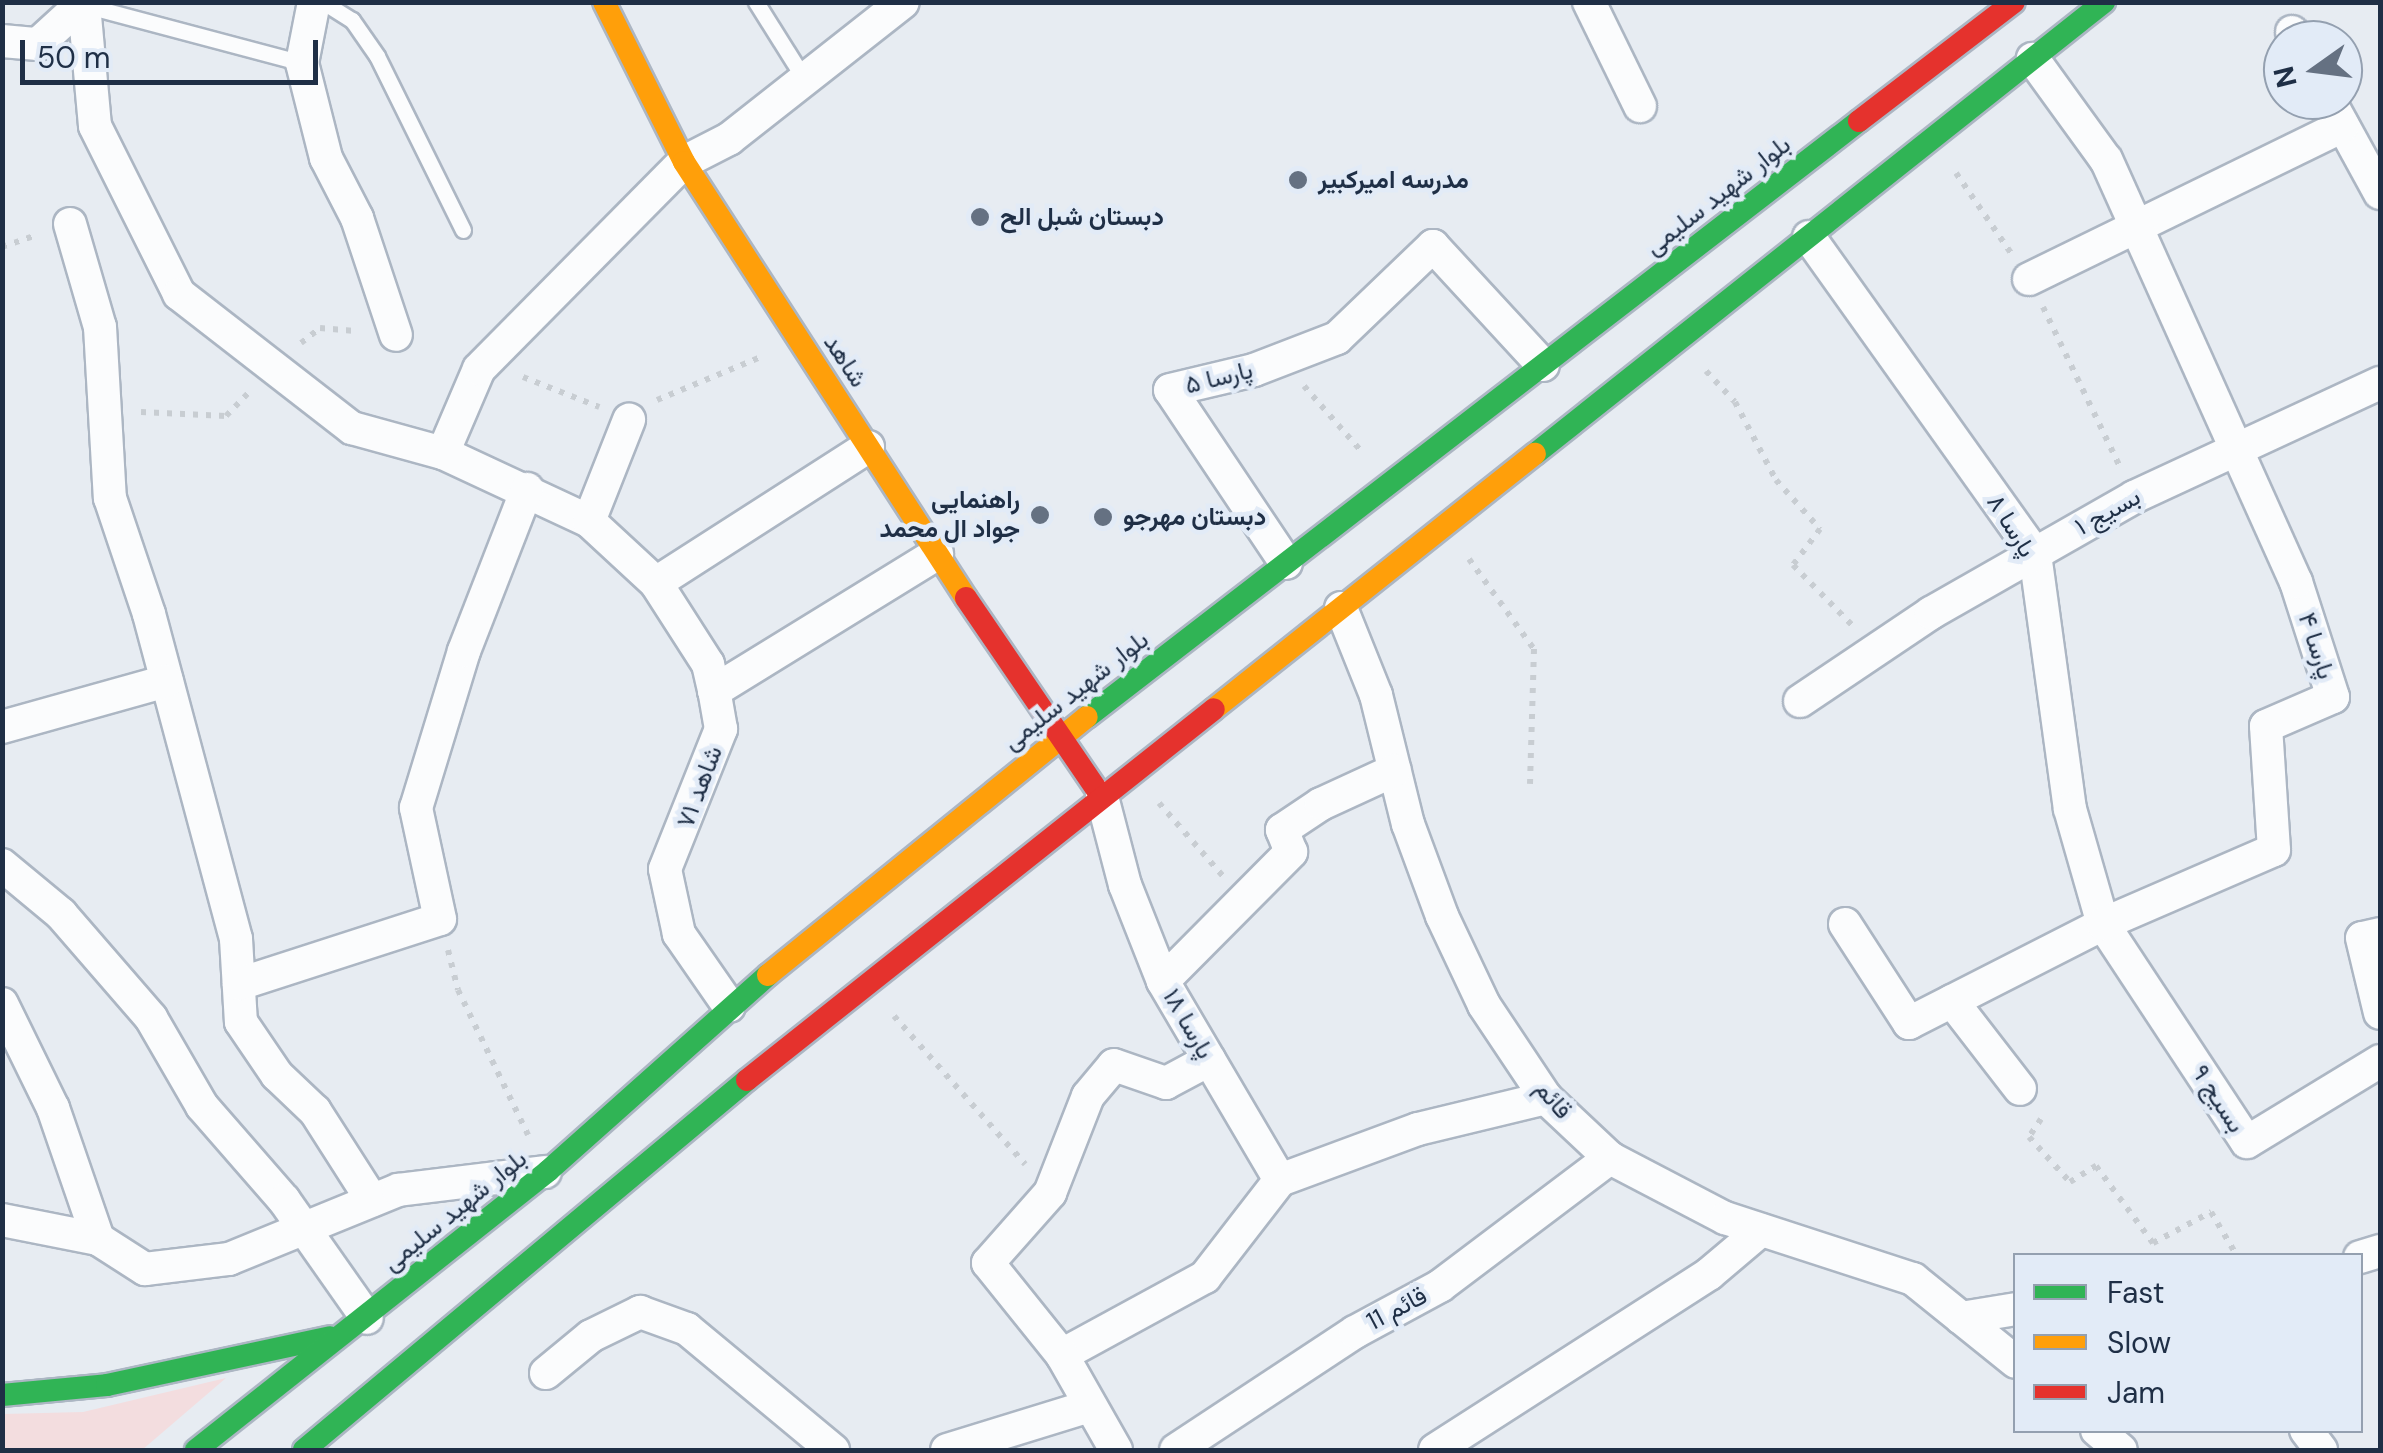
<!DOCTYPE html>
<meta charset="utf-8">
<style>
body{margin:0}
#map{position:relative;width:2383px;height:1453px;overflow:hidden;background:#e7ecf2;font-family:"DM Sans",Vazirmatn,sans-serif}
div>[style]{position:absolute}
.green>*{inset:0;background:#f3dddf}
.path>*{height:6px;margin-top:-3px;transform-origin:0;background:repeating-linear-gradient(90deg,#c8cdd2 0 5px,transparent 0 13px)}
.roads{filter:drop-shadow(2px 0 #acb6c3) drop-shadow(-2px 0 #acb6c3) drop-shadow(0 2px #acb6c3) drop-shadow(0 -2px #acb6c3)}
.lane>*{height:15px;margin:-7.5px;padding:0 7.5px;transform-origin:7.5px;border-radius:7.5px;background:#fbfcfd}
.street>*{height:32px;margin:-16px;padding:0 16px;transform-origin:16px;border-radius:16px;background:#fbfcfd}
.fast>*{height:22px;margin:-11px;padding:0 11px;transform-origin:11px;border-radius:11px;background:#30b455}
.slow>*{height:22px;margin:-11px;padding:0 11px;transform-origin:11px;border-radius:11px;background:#ff9f0a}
.jam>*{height:22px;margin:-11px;padding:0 11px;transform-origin:11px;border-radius:11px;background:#e5322d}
.dots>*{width:28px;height:28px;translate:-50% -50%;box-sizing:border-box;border:5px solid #e2ebf7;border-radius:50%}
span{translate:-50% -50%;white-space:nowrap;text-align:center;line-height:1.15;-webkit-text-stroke:9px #e2ebf7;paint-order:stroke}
.poi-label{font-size:25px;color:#1f2f46;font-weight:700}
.left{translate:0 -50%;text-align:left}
.right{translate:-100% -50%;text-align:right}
.street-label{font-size:25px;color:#1f2f46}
.frame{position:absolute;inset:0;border:5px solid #1f2f46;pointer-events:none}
.legend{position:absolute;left:2013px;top:1253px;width:350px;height:180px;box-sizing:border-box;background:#e2ebf7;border:2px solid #94a0b0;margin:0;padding:12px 18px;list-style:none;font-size:30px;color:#1f2f46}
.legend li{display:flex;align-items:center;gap:20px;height:50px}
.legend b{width:50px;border:2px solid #94a0b0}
.north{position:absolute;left:2263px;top:20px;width:100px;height:100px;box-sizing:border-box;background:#e2ebf7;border:2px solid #94a0b0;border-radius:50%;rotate:256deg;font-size:28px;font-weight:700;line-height:40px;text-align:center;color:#1f2f46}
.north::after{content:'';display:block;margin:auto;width:35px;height:45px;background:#657182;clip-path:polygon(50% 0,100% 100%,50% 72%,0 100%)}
.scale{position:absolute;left:20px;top:40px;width:298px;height:45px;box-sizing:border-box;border:5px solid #1f2f46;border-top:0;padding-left:12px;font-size:30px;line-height:35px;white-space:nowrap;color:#1f2f46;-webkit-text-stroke:8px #e2ebf7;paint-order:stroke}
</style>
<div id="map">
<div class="green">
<div style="clip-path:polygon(226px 1378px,142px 1450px,3px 1450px,3px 1414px,83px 1412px)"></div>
</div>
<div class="path">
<div style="left:1956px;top:173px;width:97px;rotate:55.5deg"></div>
<div style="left:2px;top:247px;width:37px;rotate:-19deg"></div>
<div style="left:2043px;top:307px;width:178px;rotate:64.3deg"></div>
<div style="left:301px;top:343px;width:24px;rotate:-38deg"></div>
<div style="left:320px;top:328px;width:38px;rotate:5deg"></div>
<div style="left:1706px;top:371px;width:42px;rotate:46.9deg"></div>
<div style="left:1735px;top:402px;width:88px;rotate:62.3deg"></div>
<div style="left:1776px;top:480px;width:66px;rotate:48.1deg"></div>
<div style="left:1820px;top:529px;width:45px;rotate:126.9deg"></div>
<div style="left:1793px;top:565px;width:86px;rotate:45.5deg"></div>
<div style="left:523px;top:377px;width:82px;rotate:21.5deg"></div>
<div style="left:1304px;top:386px;width:88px;rotate:48.7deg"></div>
<div style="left:657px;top:400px;width:113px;rotate:-22.5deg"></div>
<div style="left:141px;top:412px;width:85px;rotate:2.7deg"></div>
<div style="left:226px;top:416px;width:32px;rotate:-46deg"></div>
<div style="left:1469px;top:559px;width:111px;rotate:54.2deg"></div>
<div style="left:1534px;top:649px;width:135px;rotate:91.7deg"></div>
<div style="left:1159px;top:803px;width:97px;rotate:48.8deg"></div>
<div style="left:448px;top:950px;width:41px;rotate:76deg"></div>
<div style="left:458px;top:990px;width:161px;rotate:64.2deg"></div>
<div style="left:894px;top:1016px;width:198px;rotate:48.5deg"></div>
<div style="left:2041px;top:1119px;width:22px;rotate:124deg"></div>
<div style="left:2029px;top:1137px;width:61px;rotate:47.7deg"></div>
<div style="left:2070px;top:1182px;width:31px;rotate:-32deg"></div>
<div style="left:2096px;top:1166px;width:96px;rotate:53.5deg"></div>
<div style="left:2153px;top:1243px;width:66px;rotate:-28.1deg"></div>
<div style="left:2211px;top:1212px;width:51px;rotate:59.4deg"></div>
</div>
<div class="roads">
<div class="lane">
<div style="left:323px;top:2px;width:34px;rotate:32deg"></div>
<div style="left:352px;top:20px;width:44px;rotate:55.2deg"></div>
<div style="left:377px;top:56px;width:194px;rotate:63.7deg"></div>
<div style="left:756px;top:2px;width:92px;rotate:57.9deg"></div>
<div style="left:84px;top:5px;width:226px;rotate:14.9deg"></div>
</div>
<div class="street">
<div style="left:314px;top:2px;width:62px;rotate:101.1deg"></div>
<div style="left:302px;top:63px;width:98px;rotate:75.8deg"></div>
<div style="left:326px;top:158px;width:68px;rotate:62.7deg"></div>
<div style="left:357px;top:218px;width:123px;rotate:71.6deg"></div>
<div style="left:1589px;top:2px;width:116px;rotate:63.9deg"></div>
<div style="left:84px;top:5px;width:121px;rotate:84.8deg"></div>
<div style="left:95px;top:126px;width:188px;rotate:63.4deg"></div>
<div style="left:179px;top:294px;width:219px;rotate:37.8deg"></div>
<div style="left:352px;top:428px;width:94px;rotate:15.4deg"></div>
<div style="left:443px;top:453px;width:161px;rotate:25deg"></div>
<div style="left:589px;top:521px;width:91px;rotate:42.8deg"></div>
<div style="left:656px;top:583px;width:96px;rotate:57.3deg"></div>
<div style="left:708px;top:664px;width:28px;rotate:77deg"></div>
<div style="left:2292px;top:32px;width:9px;rotate:63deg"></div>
<div style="left:2px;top:41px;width:36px;rotate:5deg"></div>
<div style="left:38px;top:44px;width:62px;rotate:-42.4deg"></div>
<div style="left:2329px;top:100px;width:106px;rotate:61.3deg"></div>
<div style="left:70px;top:224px;width:107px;rotate:73.8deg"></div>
<div style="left:100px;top:327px;width:171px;rotate:86.7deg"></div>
<div style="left:110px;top:498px;width:122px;rotate:71.4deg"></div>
<div style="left:149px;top:614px;width:336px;rotate:75deg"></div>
<div style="left:236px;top:939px;width:83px;rotate:86.6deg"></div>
<div style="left:241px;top:1022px;width:64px;rotate:55.8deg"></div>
<div style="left:277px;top:1075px;width:52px;rotate:43.5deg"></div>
<div style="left:315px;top:1111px;width:106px;rotate:57.4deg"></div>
<div style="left:1809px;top:237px;width:389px;rotate:54.5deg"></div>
<div style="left:2035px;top:554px;width:257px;rotate:82.2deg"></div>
<div style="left:2070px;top:809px;width:120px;rotate:74deg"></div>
<div style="left:2103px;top:924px;width:261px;rotate:56.6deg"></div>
<div style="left:2247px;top:1142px;width:156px;rotate:-31.3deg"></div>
<div style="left:2029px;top:279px;width:349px;rotate:-26deg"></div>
<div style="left:443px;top:453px;width:91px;rotate:-66.8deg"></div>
<div style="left:479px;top:369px;width:291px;rotate:-45.3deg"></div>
<div style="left:684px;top:162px;width:51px;rotate:-27.1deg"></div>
<div style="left:729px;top:139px;width:221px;rotate:-38.2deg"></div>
<div style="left:589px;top:521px;width:109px;rotate:-68.4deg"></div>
<div style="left:1286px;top:563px;width:208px;rotate:-123.8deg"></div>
<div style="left:1170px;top:390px;width:86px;rotate:-13.4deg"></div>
<div style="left:1254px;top:370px;width:89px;rotate:-21.1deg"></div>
<div style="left:1337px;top:338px;width:133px;rotate:-43.8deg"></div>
<div style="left:1433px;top:246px;width:162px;rotate:47.3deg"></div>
<div style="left:656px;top:583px;width:252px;rotate:-32.7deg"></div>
<div style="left:1341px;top:608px;width:94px;rotate:68.1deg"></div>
<div style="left:1376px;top:695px;width:133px;rotate:76.1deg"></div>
<div style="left:1408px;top:824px;width:98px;rotate:69.7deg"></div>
<div style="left:1442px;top:916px;width:98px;rotate:64.7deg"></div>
<div style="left:1484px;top:1005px;width:112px;rotate:56.3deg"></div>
<div style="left:1546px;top:1098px;width:88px;rotate:43.2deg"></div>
<div style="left:1610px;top:1158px;width:130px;rotate:27.6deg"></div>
<div style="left:1725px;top:1218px;width:198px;rotate:18deg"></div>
<div style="left:1913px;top:1279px;width:132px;rotate:38.9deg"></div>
<div style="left:1800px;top:701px;width:158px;rotate:-33.9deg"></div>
<div style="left:1931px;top:613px;width:234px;rotate:-29.7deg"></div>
<div style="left:2134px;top:497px;width:271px;rotate:-24.9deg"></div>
<div style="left:2px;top:727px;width:171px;rotate:-15.6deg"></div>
<div style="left:2px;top:865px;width:77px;rotate:39.7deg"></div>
<div style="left:61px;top:914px;width:138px;rotate:49.1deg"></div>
<div style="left:151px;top:1018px;width:102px;rotate:59.9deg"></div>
<div style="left:202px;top:1106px;width:125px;rotate:48.9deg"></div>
<div style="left:284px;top:1200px;width:144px;rotate:54.9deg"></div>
<div style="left:1845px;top:924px;width:118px;rotate:57.1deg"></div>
<div style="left:1909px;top:1023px;width:218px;rotate:-27deg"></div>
<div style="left:2103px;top:924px;width:186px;rotate:-23.4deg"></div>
<div style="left:2274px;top:850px;width:124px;rotate:-93.7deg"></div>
<div style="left:2266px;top:726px;width:73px;rotate:-23.4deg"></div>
<div style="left:2333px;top:697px;width:121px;rotate:-107.8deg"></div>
<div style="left:2296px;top:582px;width:463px;rotate:-114.2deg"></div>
<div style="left:2106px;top:160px;width:125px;rotate:-125.9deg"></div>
<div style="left:2380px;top:934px;width:18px;rotate:167deg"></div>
<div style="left:2362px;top:938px;width:77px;rotate:76.5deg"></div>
<div style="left:1163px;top:981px;width:182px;rotate:-45.2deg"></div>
<div style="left:1291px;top:852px;width:24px;rotate:-112deg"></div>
<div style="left:1282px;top:830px;width:47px;rotate:-33.7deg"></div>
<div style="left:1321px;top:804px;width:81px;rotate:-24.7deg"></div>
<div style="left:239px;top:984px;width:211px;rotate:-17.9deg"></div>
<div style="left:440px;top:919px;width:114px;rotate:-102.2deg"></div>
<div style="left:416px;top:808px;width:164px;rotate:-73deg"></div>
<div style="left:464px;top:651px;width:174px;rotate:-68.7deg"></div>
<div style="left:1952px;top:1001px;width:111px;rotate:52.3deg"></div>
<div style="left:2px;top:1004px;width:116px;rotate:63.9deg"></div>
<div style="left:53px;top:1108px;width:139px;rotate:71deg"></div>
<div style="left:98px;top:1239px;width:56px;rotate:32.6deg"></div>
<div style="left:145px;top:1269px;width:85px;rotate:-6.8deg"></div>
<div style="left:229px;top:1259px;width:183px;rotate:-22.2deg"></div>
<div style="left:398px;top:1190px;width:148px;rotate:-7deg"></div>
<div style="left:729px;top:1006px;width:88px;rotate:-124.8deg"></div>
<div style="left:679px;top:934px;width:66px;rotate:-102.2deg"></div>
<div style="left:665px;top:869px;width:151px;rotate:-68.2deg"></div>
<div style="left:721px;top:729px;width:39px;rotate:-100deg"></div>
<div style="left:714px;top:691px;width:262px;rotate:-31.6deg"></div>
<div style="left:1280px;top:1180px;width:147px;rotate:-20.3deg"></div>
<div style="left:1418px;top:1129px;width:132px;rotate:-13.6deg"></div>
<div style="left:2px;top:1220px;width:98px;rotate:11.2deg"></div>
<div style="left:2360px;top:1257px;width:21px;rotate:-17deg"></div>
<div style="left:1961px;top:1318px;width:56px;rotate:-9.3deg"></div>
<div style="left:1062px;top:1355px;width:163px;rotate:-28.6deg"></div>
<div style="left:1205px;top:1277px;width:123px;rotate:-52.3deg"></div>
<div style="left:1280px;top:1180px;width:231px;rotate:-120.5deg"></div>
<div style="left:1163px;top:981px;width:103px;rotate:-111.6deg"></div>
<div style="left:1125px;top:885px;width:91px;rotate:-104.6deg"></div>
<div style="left:546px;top:1373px;width:58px;rotate:-39.4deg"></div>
<div style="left:591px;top:1336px;width:55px;rotate:-26.1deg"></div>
<div style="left:640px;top:1312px;width:50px;rotate:19.9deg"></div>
<div style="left:687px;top:1329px;width:190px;rotate:39.7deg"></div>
<div style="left:2097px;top:1430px;width:31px;rotate:40deg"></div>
<div style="left:2306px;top:1430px;width:25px;rotate:53deg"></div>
<div style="left:947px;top:1450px;width:146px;rotate:-17.1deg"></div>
<div style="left:1116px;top:1450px;width:109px;rotate:-119.6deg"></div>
<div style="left:1062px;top:1355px;width:118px;rotate:-128.8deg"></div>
<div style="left:988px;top:1263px;width:94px;rotate:-48.5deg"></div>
<div style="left:1050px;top:1193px;width:104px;rotate:-68.6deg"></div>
<div style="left:1088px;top:1096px;width:40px;rotate:-50deg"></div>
<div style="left:1114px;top:1065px;width:55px;rotate:19.1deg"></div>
<div style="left:1166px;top:1083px;width:49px;rotate:-28.1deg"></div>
<div style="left:1176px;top:1450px;width:214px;rotate:-33.4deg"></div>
<div style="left:1355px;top:1332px;width:97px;rotate:-28.4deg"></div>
<div style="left:1440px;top:1286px;width:213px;rotate:-37deg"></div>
<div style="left:1435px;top:1450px;width:326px;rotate:-32.7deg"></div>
<div style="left:1709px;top:1274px;width:68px;rotate:-40.2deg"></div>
</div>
<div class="fast">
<div style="left:1535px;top:454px;width:727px;rotate:-38.46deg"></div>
<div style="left:1087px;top:717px;width:975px;rotate:-37.67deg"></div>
<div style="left:2px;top:1395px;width:105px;rotate:-5.4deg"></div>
<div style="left:107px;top:1385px;width:228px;rotate:-12.1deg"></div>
<div style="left:196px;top:1450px;width:449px;rotate:-38.4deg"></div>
<div style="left:548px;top:1171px;width:295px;rotate:-41.7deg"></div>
<div style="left:304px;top:1450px;width:577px;rotate:-39.87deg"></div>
</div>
<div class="slow">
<div style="left:604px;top:2px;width:179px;rotate:63.4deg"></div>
<div style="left:684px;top:162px;width:519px;rotate:57.11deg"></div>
<div style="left:1214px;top:709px;width:410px;rotate:-38.5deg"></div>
<div style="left:768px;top:975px;width:410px;rotate:-39deg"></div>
</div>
<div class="jam">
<div style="left:1859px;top:121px;width:195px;rotate:-37.5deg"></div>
<div style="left:966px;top:598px;width:241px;rotate:55.7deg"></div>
<div style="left:747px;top:1080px;width:596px;rotate:-38.46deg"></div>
</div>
</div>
<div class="dots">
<div style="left:1298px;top:180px;background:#657182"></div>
<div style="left:980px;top:217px;background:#657182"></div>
<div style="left:1040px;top:515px;background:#657182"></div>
<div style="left:1103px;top:517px;background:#657182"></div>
</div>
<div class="poi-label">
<span class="left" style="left:1318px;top:180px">مدرسه امیرکبیر</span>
<span class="left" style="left:1000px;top:217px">دبستان شبل الح</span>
<span class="right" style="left:1020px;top:515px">راهنمایی<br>جواد ال محمد</span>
<span class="left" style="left:1123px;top:517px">دبستان مهرجو</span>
</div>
<div class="street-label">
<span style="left:1718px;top:196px;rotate:-38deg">بلوار شهید سلیمی</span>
<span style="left:845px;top:361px;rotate:57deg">شاهد</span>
<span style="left:1219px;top:378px;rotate:-14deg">پارسا ۵</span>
<span style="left:2108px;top:512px;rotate:-29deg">بسیج ۱</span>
<span style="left:2011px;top:526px;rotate:58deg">پارسا ۸</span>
<span style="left:2316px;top:646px;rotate:72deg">پارسا ۴</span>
<span style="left:1076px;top:691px;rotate:-38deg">بلوار شهید سلیمی</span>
<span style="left:700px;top:787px;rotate:-69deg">شاهد ۷۱</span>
<span style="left:1188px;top:1024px;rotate:60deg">پارسا ۱۸</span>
<span style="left:2218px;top:1099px;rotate:57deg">بسیج ۹</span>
<span style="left:1553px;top:1100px;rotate:49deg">قائم</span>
<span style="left:455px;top:1211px;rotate:-39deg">بلوار شهید سلیمی</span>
<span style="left:1397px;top:1309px;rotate:-28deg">قائم 11</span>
</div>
<div class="frame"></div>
<ul class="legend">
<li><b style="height:12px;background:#30b455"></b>Fast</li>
<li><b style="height:12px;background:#ff9f0a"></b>Slow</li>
<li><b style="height:12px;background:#e5322d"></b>Jam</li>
</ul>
<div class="north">N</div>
<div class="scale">50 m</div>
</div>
